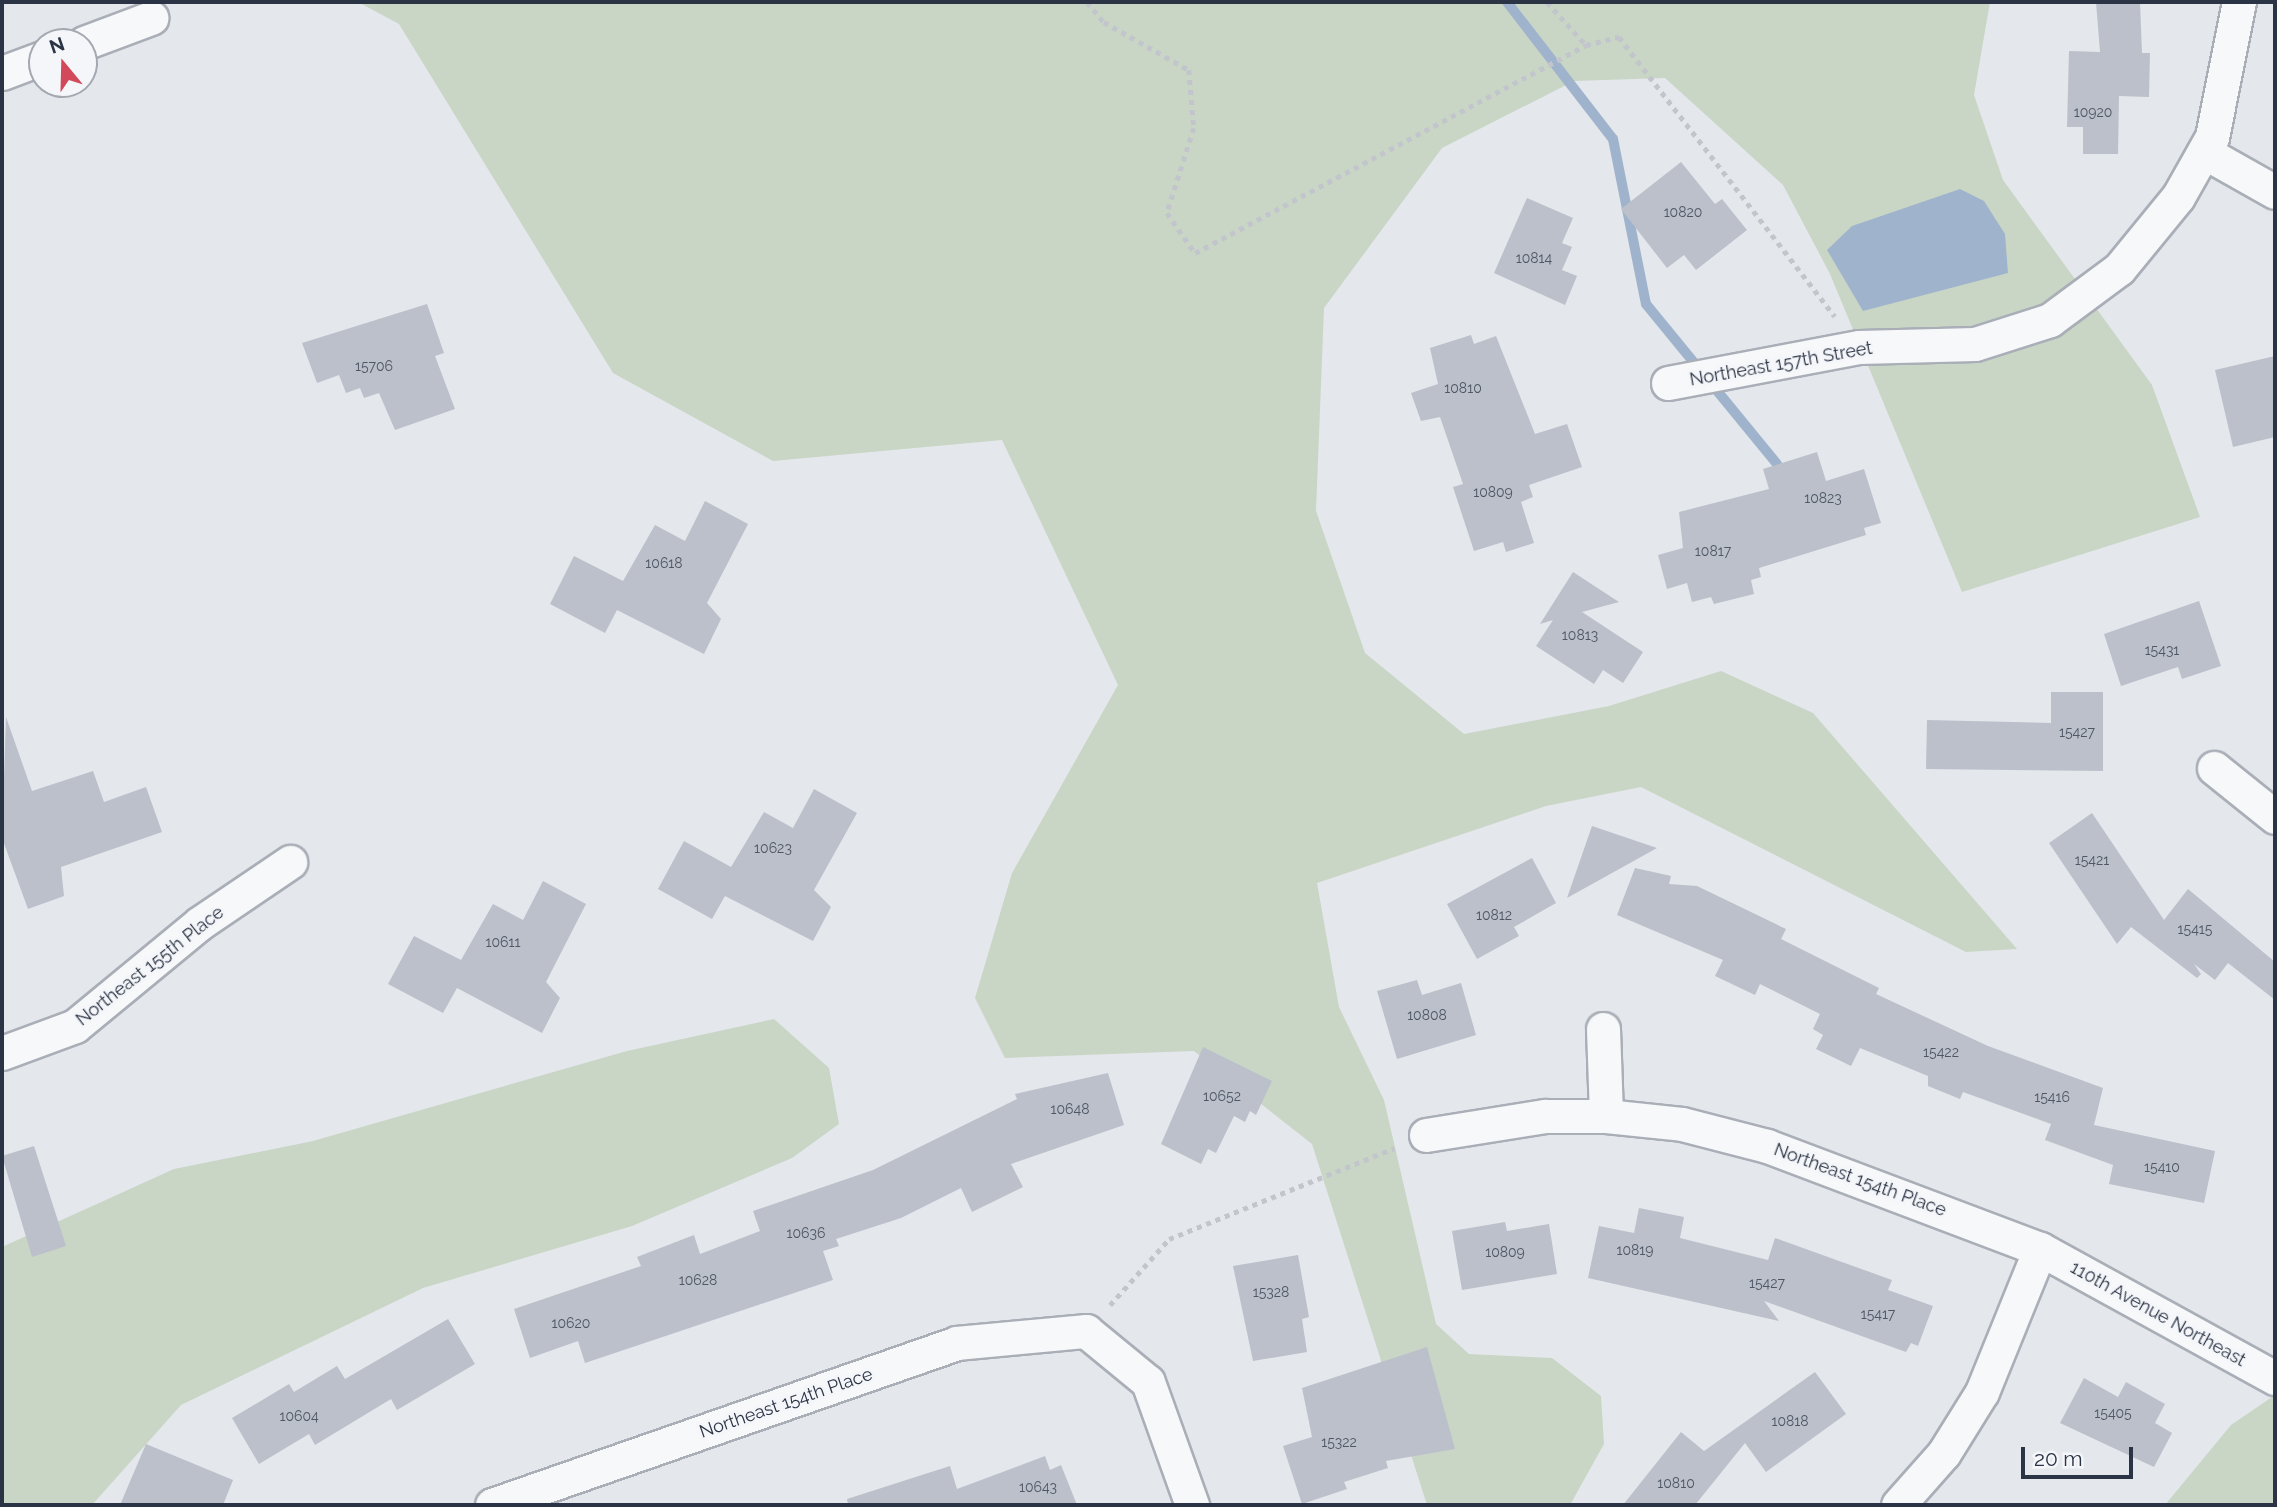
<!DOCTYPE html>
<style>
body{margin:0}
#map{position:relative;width:2277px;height:1507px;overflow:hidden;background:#e4e7ec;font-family:Raleway,sans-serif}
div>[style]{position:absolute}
.green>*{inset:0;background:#c9d6c5}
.water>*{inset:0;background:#9fb4cc}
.stream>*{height:10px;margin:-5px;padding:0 5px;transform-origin:5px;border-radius:5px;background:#9fb4cc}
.building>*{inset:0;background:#bbc0ca}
.path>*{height:4.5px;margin-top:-2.25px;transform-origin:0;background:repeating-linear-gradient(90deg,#c2c5cb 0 5px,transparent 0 10px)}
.roads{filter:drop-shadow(2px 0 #a9aeb7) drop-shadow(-2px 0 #a9aeb7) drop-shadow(0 2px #a9aeb7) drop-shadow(0 -2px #a9aeb7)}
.street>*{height:33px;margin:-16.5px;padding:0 16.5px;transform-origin:16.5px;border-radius:16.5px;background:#f7f8fa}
span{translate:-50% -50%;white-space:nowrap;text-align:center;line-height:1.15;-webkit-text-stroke:6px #f4f6f9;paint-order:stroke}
.number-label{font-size:14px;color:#4f5766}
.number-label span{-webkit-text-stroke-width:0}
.street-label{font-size:18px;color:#2b3445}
.frame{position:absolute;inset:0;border:4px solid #2b3445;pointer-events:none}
.north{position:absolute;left:28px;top:28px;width:70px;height:70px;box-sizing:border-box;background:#f4f6f9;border:2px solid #a4a8b1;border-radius:50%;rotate:341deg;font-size:19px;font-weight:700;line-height:28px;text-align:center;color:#2b3445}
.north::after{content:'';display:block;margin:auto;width:24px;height:32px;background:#d1495b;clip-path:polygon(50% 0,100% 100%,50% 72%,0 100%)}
.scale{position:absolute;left:2021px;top:1447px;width:112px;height:32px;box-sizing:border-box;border:4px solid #2b3445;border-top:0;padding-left:9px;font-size:21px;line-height:24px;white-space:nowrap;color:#2b3445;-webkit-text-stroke:5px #f4f6f9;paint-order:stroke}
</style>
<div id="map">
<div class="green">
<div style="clip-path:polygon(358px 2px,1990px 2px,1974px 95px,2003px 180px,2152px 385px,2200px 517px,1962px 592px,1830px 274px,1783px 185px,1665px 78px,1574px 81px,1442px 148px,1324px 308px,1316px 511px,1365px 653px,1464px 734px,1609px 706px,1721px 671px,1813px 713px,2017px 949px,1966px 952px,1641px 787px,1546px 806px,1317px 883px,1339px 1007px,1384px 1100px,1436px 1324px,1469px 1354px,1552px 1358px,1601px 1396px,1604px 1444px,1570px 1505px,1427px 1505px,1312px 1144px,1194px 1051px,1005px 1058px,975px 998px,1012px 873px,1118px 685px,1002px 440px,773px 461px,613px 373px,399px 24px)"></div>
<div style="clip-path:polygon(774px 1019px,829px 1068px,839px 1124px,792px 1158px,632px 1226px,423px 1288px,181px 1405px,92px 1505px,2px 1505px,2px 1247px,174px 1169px,313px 1141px,627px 1051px)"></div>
<div style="clip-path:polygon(2275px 1395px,2275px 1505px,2165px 1505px,2231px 1425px)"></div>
</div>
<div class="water">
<div style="clip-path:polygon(1960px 189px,1984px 201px,2005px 234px,2008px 273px,1863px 311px,1827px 250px,1852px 226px)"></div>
</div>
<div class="stream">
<div style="left:1507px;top:2px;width:173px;rotate:52.3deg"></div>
<div style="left:1613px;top:139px;width:168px;rotate:78.7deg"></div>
<div style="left:1646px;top:304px;width:207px;rotate:50.7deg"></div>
</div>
<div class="building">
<div style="clip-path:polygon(2096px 2px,2140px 2px,2142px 53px,2150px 53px,2149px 97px,2119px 96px,2118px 154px,2083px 154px,2083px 127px,2067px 127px,2069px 51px,2100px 52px)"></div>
<div style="clip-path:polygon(1681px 162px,1715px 204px,1722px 199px,1747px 230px,1696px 270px,1684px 255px,1667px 268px,1621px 209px)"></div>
<div style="clip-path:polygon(1527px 198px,1573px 218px,1562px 243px,1572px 247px,1562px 270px,1577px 276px,1565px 305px,1494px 273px)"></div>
<div style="clip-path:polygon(427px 304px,444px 353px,435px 356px,455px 409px,395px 430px,379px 393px,364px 398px,360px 388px,346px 393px,339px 375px,317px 383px,302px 343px)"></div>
<div style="clip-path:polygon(1471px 335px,1474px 344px,1496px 336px,1535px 434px,1567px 424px,1582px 467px,1529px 485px,1533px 497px,1521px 502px,1534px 543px,1506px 552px,1503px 542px,1474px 551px,1453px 487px,1463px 484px,1440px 417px,1421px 421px,1411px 393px,1438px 384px,1430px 348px)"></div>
<div style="clip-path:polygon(2275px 356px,2275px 437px,2233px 447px,2215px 370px)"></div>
<div style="clip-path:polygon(1817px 452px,1826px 481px,1864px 469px,1881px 523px,1864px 528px,1866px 535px,1759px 568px,1761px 577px,1751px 580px,1754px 594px,1714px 604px,1711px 597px,1692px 602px,1687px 583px,1667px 589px,1658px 555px,1683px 548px,1679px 512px,1769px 489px,1763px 469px)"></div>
<div style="clip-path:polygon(705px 501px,748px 524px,707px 603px,721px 619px,704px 654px,617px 610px,605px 633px,550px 604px,574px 556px,623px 581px,655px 525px,685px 541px)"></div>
<div style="clip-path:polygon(1573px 572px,1619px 602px,1582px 612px,1643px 652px,1623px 683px,1603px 670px,1594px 684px,1536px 646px,1553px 620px,1540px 624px)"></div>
<div style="clip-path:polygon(2199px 601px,2221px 666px,2182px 679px,2178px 667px,2121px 686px,2104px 634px)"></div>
<div style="clip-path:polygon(2051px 692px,2103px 692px,2103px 771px,1926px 769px,1927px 720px,2051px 723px)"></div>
<div style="clip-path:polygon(6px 717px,32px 791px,93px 771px,104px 802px,146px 787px,162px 832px,61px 867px,64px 896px,28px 909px,2px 838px)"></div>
<div style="clip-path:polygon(814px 789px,857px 813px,814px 890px,831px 907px,813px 941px,725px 896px,712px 919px,658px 889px,684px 841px,731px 867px,764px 812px,793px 828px)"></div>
<div style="clip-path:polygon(2092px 813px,2164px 920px,2188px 889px,2275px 962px,2275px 1000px,2228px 963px,2215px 980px,2194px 964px,2201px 974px,2197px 978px,2131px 927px,2117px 944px,2049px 843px)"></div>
<div style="clip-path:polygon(1592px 826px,1657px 848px,1567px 898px)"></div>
<div style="clip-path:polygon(1532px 858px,1556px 903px,1514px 927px,1519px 936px,1477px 959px,1447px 904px)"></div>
<div style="clip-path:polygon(1635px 868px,1671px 876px,1669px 884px,1697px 886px,1786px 929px,1781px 939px,1879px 988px,1876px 994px,1988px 1046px,2103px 1088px,2094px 1125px,2215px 1151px,2204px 1203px,2109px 1184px,2113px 1165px,2045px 1140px,2051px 1124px,1963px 1092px,1960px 1099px,1928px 1086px,1928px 1076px,1860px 1048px,1851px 1066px,1816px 1049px,1823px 1035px,1813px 1029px,1820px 1014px,1760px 984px,1755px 995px,1715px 976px,1723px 960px,1617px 915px)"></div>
<div style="clip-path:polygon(543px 881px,586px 904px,546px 982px,560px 998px,542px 1033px,457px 988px,443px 1013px,388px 984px,414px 936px,461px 960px,493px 904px,523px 920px)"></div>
<div style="clip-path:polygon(1417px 980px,1422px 995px,1461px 983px,1476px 1035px,1397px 1059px,1377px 991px)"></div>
<div style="clip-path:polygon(1203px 1047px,1272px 1081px,1256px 1115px,1250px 1111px,1245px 1122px,1234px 1116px,1216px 1153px,1208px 1149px,1201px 1164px,1161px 1144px)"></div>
<div style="clip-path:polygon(1108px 1073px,1124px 1125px,1011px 1164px,1023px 1187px,972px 1212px,961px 1188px,901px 1218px,836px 1239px,839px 1246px,823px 1251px,833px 1280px,585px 1363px,578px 1341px,530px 1358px,514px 1309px,641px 1266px,637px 1257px,694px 1235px,700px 1254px,760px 1231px,753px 1211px,873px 1170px,1017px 1099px,1015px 1094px)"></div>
<div style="clip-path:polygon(34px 1146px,66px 1246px,32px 1257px,2px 1156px)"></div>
<div style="clip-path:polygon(1639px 1208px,1684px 1217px,1680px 1238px,1768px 1260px,1775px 1238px,1892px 1280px,1888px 1290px,1933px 1306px,1918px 1346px,1911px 1343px,1906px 1352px,1764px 1301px,1779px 1321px,1588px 1278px,1599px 1226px,1634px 1233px)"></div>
<div style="clip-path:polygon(1505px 1222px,1507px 1231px,1549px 1224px,1557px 1274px,1462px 1290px,1452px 1231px)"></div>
<div style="clip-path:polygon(1298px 1255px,1309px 1317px,1302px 1319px,1307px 1352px,1253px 1361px,1233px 1266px)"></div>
<div style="clip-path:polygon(448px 1319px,475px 1364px,397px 1410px,391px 1399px,315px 1445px,309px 1434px,259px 1464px,232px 1418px,289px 1384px,294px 1392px,337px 1366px,345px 1379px)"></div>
<div style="clip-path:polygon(1427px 1347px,1455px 1449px,1386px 1461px,1388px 1468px,1344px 1482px,1347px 1489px,1302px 1504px,1283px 1446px,1312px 1437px,1302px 1388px)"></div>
<div style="clip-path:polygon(1815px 1372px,1846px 1414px,1766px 1472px,1745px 1443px,1695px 1505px,1623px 1505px,1681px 1432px,1704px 1451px)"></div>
<div style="clip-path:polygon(2084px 1378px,2118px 1397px,2126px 1382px,2165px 1404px,2155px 1423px,2172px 1433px,2154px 1467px,2060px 1423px)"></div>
<div style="clip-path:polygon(146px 1444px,233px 1480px,223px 1505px,120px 1505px)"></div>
<div style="clip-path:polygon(1045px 1456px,1050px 1470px,1061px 1465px,1077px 1505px,848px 1505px,847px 1499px,950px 1466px,957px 1489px)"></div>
</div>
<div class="path">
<div style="left:1087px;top:2px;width:26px;rotate:50deg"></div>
<div style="left:1104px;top:22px;width:98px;rotate:29.5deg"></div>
<div style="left:1189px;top:70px;width:58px;rotate:85.1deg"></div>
<div style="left:1194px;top:128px;width:89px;rotate:107.6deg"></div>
<div style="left:1167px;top:213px;width:49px;rotate:55deg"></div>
<div style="left:1195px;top:253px;width:443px;rotate:-28deg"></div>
<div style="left:1586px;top:45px;width:34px;rotate:-14deg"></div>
<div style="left:1619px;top:37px;width:353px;rotate:52.3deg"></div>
<div style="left:1547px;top:2px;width:58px;rotate:47.8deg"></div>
<div style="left:1110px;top:1305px;width:89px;rotate:-48.2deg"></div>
<div style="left:1169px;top:1239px;width:243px;rotate:-22deg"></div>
</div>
<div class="roads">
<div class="street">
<div style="left:84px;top:43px;width:72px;rotate:-20.5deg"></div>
<div style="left:2px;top:73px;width:43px;rotate:-20.6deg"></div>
<div style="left:2204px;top:152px;width:81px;rotate:29.4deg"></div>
<div style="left:1668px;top:383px;width:194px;rotate:-10.7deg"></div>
<div style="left:1859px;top:347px;width:116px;rotate:-1.5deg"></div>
<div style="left:1975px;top:344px;width:79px;rotate:-17.7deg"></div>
<div style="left:2050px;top:320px;width:86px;rotate:-36.5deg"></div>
<div style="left:2119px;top:269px;width:93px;rotate:-50.7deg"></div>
<div style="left:2178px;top:197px;width:69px;rotate:-60.5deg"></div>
<div style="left:2212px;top:137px;width:138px;rotate:-78.7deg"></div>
<div style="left:2214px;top:768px;width:78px;rotate:38.8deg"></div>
<div style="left:1603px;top:1029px;width:87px;rotate:88deg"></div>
<div style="left:2px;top:1053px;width:78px;rotate:-20.3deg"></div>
<div style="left:75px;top:1026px;width:162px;rotate:-39.5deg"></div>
<div style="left:200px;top:923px;width:109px;rotate:-34.1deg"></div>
<div style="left:1426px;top:1135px;width:121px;rotate:-9.1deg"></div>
<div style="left:1545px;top:1116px;width:61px"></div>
<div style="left:1606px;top:1116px;width:76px;rotate:6deg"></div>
<div style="left:1682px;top:1124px;width:88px;rotate:14.5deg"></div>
<div style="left:1767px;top:1146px;width:292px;rotate:20.7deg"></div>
<div style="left:2040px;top:1249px;width:268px;rotate:28.8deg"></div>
<div style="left:492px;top:1505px;width:491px;rotate:-19.2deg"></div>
<div style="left:956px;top:1343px;width:131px;rotate:-5.3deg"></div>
<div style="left:1086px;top:1331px;width:80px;rotate:39.4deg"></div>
<div style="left:1148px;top:1382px;width:131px;rotate:70.3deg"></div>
<div style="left:1898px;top:1505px;width:69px;rotate:-48.5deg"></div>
<div style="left:1944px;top:1453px;width:72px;rotate:-58.1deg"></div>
<div style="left:1982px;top:1392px;width:154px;rotate:-67.9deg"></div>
</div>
</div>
<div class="number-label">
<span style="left:2093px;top:112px">10920</span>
<span style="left:1683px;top:212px">10820</span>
<span style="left:1534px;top:258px">10814</span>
<span style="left:374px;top:366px">15706</span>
<span style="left:1463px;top:388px">10810</span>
<span style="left:1493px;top:492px">10809</span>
<span style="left:1823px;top:498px">10823</span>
<span style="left:1713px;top:551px">10817</span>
<span style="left:664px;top:563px">10618</span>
<span style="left:1580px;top:635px">10813</span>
<span style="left:2162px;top:650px">15431</span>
<span style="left:2077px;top:732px">15427</span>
<span style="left:773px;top:848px">10623</span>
<span style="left:2092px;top:860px">15421</span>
<span style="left:1494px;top:915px">10812</span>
<span style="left:2195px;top:929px">15415</span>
<span style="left:503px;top:942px">10611</span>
<span style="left:1427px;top:1015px">10808</span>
<span style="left:1941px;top:1052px">15422</span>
<span style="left:1222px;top:1096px">10652</span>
<span style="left:2052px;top:1097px">15416</span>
<span style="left:1070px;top:1109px">10648</span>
<span style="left:2162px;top:1167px">15410</span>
<span style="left:806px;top:1233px">10636</span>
<span style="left:1635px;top:1250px">10819</span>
<span style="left:1505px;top:1252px">10809</span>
<span style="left:698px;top:1280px">10628</span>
<span style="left:1767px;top:1283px">15427</span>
<span style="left:1271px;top:1292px">15328</span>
<span style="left:1878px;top:1314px">15417</span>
<span style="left:571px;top:1323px">10620</span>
<span style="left:2113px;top:1413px">15405</span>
<span style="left:299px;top:1416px">10604</span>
<span style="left:1790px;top:1421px">10818</span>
<span style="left:1339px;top:1442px">15322</span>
<span style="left:1676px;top:1483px">10810</span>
<span style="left:1038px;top:1487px">10643</span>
</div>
<div class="street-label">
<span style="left:1781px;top:364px;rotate:-10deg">Northeast 157th Street</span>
<span style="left:150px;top:966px;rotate:-38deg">Northeast 155th Place</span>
<span style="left:1860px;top:1180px;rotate:20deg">Northeast 154th Place</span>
<span style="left:2158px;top:1314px;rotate:29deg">110th Avenue Northeast</span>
<span style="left:786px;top:1403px;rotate:-19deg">Northeast 154th Place</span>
</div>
<div class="frame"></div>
<div class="north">N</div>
<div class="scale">20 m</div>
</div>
